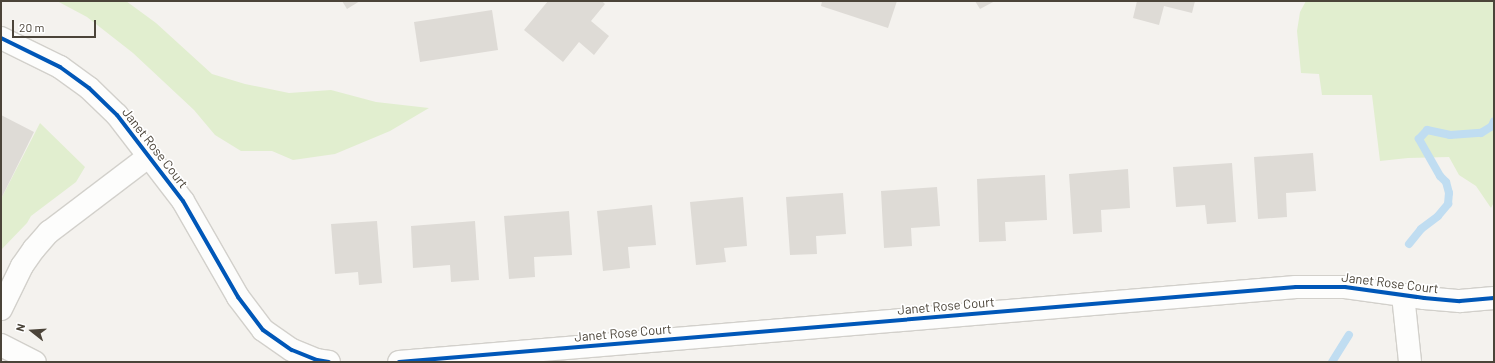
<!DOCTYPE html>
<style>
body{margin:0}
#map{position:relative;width:1495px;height:363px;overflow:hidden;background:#f4f2ee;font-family:Barlow,sans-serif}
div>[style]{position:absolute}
.green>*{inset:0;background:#e1eecf}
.stream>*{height:8px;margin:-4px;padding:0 4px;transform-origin:4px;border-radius:4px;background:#c0ddf1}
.building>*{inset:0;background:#dedbd6}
.roads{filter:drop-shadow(1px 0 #d2d0cb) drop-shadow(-1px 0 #d2d0cb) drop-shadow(0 1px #d2d0cb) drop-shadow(0 -1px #d2d0cb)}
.minor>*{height:22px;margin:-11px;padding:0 11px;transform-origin:11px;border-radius:11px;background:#fdfdfc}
.cycleway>*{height:4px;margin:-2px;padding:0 2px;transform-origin:2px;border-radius:2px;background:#0057b8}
span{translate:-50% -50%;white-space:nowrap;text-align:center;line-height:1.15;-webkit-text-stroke:3.5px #fff;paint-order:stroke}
.street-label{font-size:13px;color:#4b4439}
.frame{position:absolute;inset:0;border:2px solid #4b4439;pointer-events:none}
.north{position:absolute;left:12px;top:311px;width:40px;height:40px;-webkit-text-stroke:3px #fff;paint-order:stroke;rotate:287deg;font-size:11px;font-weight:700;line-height:16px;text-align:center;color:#4b4439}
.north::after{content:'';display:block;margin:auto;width:14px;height:18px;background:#4b4439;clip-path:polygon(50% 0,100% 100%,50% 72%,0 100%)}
.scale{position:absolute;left:12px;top:20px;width:84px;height:18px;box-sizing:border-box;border:2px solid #4b4439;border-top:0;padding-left:5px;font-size:12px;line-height:14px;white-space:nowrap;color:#4b4439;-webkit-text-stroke:3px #fff;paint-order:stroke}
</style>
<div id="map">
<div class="green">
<div style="clip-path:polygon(57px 1px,126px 1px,156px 23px,212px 74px,245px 84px,289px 93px,331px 90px,376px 102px,429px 108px,390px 131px,335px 154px,293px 160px,272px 151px,241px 151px,215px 135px,194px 110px,133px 53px,87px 17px)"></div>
<div style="clip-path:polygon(1306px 1px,1494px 1px,1494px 202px,1491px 208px,1476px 186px,1459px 175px,1449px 157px,1408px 158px,1380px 161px,1372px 95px,1322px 95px,1319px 74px,1301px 73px,1297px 31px,1300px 12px)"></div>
<div style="clip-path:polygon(40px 123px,85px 167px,76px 182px,31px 216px,27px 223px,1px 250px,1px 199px)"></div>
</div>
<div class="stream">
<div style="left:1409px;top:244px;width:19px;rotate:-51deg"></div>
<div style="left:1421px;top:229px;width:21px;rotate:-37deg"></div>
<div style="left:1438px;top:216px;width:16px;rotate:-50deg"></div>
<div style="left:1448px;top:204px;width:11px;rotate:-85deg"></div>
<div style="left:1449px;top:193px;width:11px;rotate:-105deg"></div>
<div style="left:1446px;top:182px;width:8px;rotate:-135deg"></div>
<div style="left:1440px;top:176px;width:43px;rotate:-119.6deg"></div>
<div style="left:1419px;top:139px;width:12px;rotate:-48deg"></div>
<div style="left:1427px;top:130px;width:24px;rotate:12deg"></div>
<div style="left:1450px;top:135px;width:31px;rotate:-4deg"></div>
<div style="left:1481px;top:133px;width:13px;rotate:-32deg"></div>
<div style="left:1492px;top:126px;width:5px;rotate:-68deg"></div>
<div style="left:1332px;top:362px;width:32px;rotate:-58deg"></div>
</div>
<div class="building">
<div style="clip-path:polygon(342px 1px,360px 1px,347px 9px)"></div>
<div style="clip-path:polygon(548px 1px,602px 1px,605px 4px,591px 21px,609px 36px,594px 55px,579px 42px,563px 62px,524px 30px)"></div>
<div style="clip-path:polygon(822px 1px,897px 1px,888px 28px,821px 6px)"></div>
<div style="clip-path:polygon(975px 1px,995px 1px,980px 9px)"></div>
<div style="clip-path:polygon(1137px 1px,1195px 1px,1192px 13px,1164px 6px,1159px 25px,1133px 18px)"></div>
<div style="clip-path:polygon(492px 10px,498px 50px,420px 62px,414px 22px)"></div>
<div style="clip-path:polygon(1px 115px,34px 132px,1px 199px)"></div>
<div style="clip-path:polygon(1313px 153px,1316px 191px,1286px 193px,1287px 217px,1258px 219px,1254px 157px)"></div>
<div style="clip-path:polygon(1232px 163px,1236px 222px,1207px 224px,1205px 205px,1176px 207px,1173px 167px)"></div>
<div style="clip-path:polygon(1128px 169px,1130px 208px,1101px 210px,1102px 232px,1073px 234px,1069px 174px)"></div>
<div style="clip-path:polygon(1045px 175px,1047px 220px,1005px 222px,1006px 241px,979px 242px,977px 179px)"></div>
<div style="clip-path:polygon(937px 187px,940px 226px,911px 228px,912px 246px,884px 248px,881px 191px)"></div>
<div style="clip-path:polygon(843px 193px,846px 234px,816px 236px,817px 254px,790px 255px,786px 197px)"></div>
<div style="clip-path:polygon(743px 197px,747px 246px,724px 248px,726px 262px,696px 265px,690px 202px)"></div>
<div style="clip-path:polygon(652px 205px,656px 245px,628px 247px,630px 268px,603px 271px,597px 211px)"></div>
<div style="clip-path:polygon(569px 211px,572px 255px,534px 257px,535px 277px,509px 279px,504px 216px)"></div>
<div style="clip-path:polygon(377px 221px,382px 283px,359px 285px,358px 272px,335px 274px,331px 224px)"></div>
<div style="clip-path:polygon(475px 221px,479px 280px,451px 282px,450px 265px,413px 268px,411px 226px)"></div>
</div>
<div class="roads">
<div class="minor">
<div style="left:1px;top:38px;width:66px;rotate:26.2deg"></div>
<div style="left:60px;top:67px;width:36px;rotate:36deg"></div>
<div style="left:89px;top:88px;width:39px;rotate:44deg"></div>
<div style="left:117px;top:115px;width:108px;rotate:52.5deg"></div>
<div style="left:183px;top:201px;width:111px;rotate:60.2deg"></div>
<div style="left:238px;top:297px;width:41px;rotate:52.9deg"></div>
<div style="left:263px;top:330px;width:35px;rotate:35deg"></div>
<div style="left:292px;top:350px;width:27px;rotate:22deg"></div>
<div style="left:317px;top:360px;width:12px;rotate:9deg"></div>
<div style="left:1403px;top:295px;width:67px;rotate:84deg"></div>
<div style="left:1px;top:309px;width:48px;rotate:-64deg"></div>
<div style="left:22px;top:266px;width:21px;rotate:-55deg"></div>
<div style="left:34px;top:249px;width:23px;rotate:-49deg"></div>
<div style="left:49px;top:232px;width:126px;rotate:-37.2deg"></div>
<div style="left:1px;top:345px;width:38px;rotate:27deg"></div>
<div style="left:399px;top:362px;width:900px;rotate:-4.78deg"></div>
<div style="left:1296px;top:287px;width:49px"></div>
<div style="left:1345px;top:287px;width:80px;rotate:7.9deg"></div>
<div style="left:1424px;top:298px;width:36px;rotate:5deg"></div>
<div style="left:1460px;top:301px;width:34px;rotate:-5deg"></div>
</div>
</div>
<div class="cycleway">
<div style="left:1px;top:38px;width:66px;rotate:26.2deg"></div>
<div style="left:60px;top:67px;width:36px;rotate:36deg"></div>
<div style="left:89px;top:88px;width:39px;rotate:44deg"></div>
<div style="left:117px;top:115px;width:108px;rotate:52.5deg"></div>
<div style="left:183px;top:201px;width:111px;rotate:60.2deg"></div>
<div style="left:238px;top:297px;width:41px;rotate:52.9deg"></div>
<div style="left:263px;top:330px;width:35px;rotate:35deg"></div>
<div style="left:292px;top:350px;width:27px;rotate:22deg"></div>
<div style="left:317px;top:360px;width:12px;rotate:9deg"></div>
<div style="left:399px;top:362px;width:900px;rotate:-4.78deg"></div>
<div style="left:1296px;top:287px;width:49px"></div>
<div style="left:1345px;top:287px;width:80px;rotate:7.9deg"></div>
<div style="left:1424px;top:298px;width:36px;rotate:5deg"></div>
<div style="left:1460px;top:301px;width:34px;rotate:-5deg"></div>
</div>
<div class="street-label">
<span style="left:155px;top:148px;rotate:52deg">Janet Rose Court</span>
<span style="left:1390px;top:283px;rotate:7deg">Janet Rose Court</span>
<span style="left:946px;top:306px;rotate:-5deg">Janet Rose Court</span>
<span style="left:623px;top:333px;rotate:-5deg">Janet Rose Court</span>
</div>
<div class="frame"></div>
<div class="north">N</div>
<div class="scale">20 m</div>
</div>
